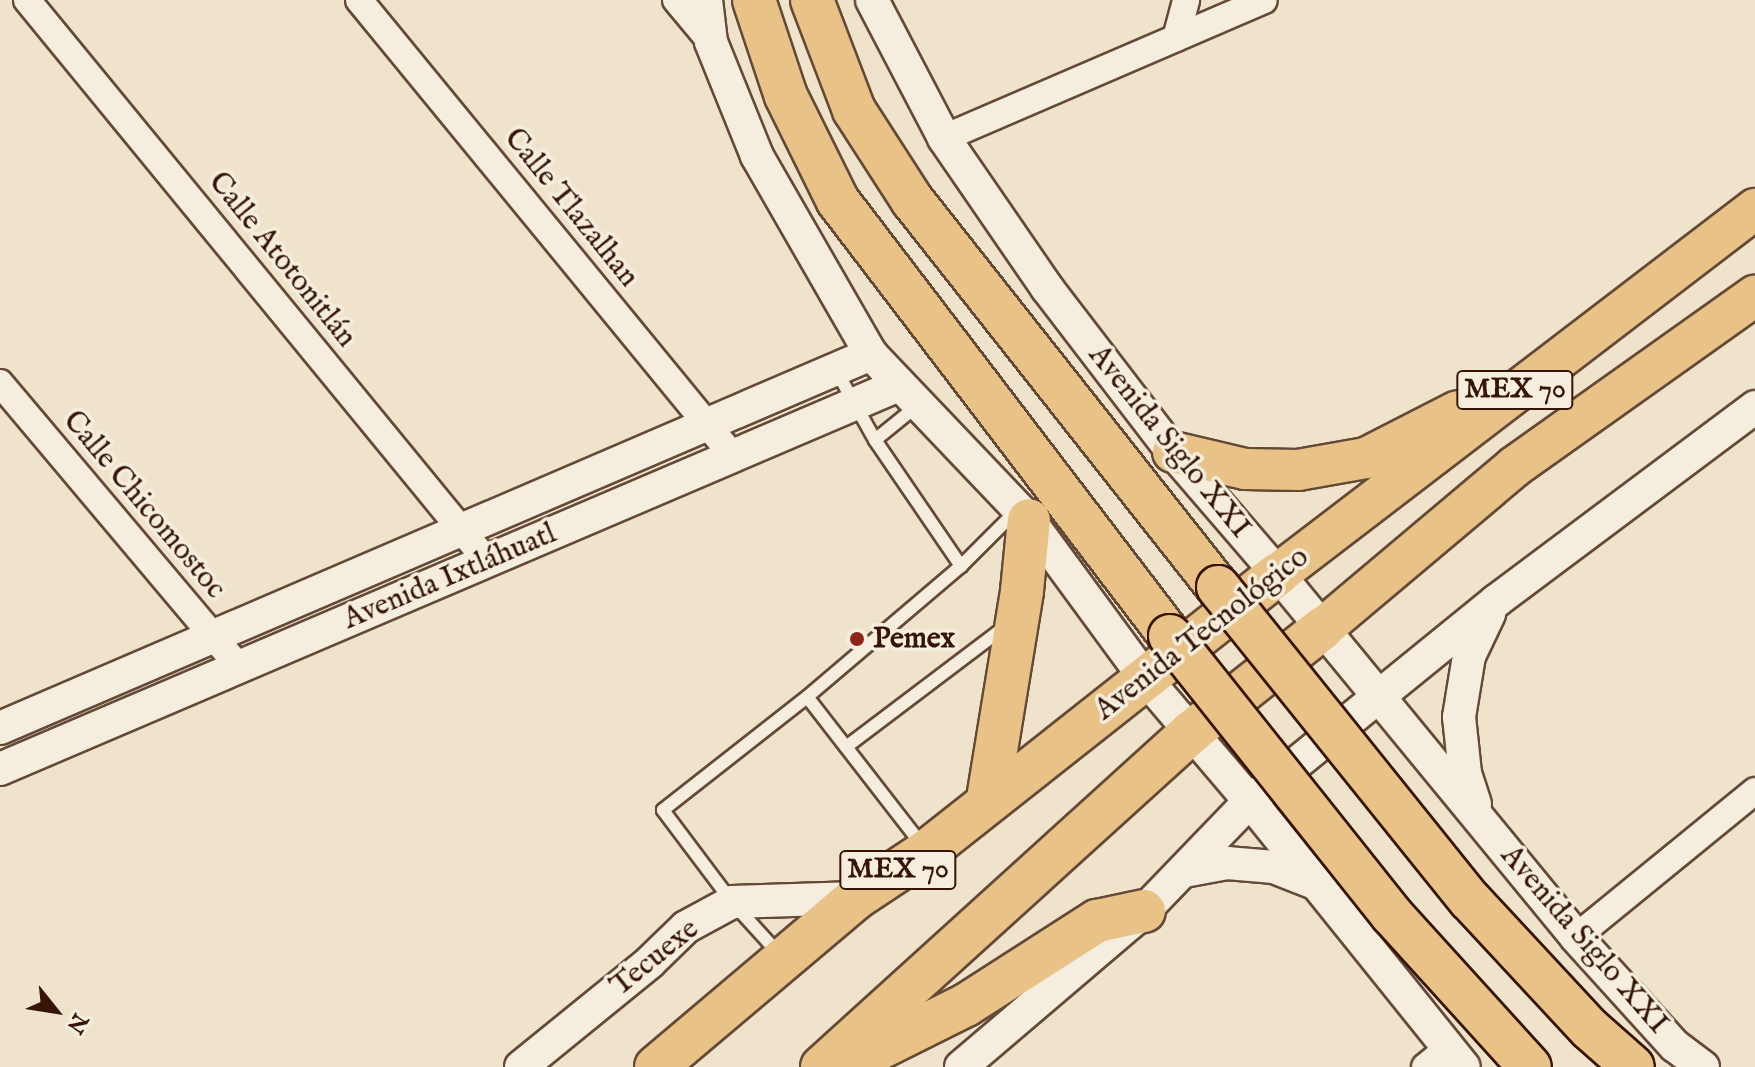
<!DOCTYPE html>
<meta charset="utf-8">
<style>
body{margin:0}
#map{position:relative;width:1755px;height:1067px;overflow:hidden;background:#efe4cb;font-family:"IM FELL English",serif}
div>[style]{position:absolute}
.roads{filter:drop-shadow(2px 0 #644937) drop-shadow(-2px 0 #644937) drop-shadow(0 2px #644937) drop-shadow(0 -2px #644937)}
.service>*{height:12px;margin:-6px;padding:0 6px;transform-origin:6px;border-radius:6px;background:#f5eddd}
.minor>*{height:26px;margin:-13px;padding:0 13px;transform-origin:13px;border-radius:13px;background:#f5eddd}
.tertiary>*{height:32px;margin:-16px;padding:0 16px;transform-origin:16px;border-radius:16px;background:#f5eddd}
.primary>*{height:40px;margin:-20px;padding:0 20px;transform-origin:20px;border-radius:20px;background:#e8c286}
.trunk>*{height:42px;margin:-21px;padding:0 21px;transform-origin:21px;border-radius:21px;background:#e8c286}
.bridges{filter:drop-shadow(2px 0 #361506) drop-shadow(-2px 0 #361506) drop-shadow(0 2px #361506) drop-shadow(0 -2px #361506)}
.trunk-bridge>*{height:42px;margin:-21px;padding:0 21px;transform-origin:21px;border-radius:21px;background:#e8c286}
.dots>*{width:22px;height:22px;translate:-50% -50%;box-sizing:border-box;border:4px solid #f5eddd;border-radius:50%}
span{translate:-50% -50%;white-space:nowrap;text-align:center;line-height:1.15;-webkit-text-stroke:7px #f5eddd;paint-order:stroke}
.shield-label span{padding:2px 6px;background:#f5eddd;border:2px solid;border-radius:6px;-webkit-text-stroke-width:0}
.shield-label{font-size:28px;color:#361506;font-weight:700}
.street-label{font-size:30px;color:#361506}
.poi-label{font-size:30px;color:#361506;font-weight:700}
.left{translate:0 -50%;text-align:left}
.north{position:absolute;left:16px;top:971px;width:80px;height:80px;-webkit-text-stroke:6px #f5eddd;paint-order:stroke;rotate:120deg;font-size:22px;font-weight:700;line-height:32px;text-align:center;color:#361506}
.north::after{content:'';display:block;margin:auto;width:28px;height:36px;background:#361506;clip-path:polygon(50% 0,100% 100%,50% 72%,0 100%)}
</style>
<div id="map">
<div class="roads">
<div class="service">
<div style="left:837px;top:372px;width:78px;rotate:60.8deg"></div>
<div style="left:875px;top:440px;width:153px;rotate:55.7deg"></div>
<div style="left:961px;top:566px;width:79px;rotate:-45deg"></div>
<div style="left:875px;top:440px;width:55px;rotate:-39.1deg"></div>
<div style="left:846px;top:747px;width:201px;rotate:-37.1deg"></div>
<div style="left:922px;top:845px;width:187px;rotate:-127.8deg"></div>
<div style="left:807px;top:697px;width:202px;rotate:-40.4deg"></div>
<div style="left:780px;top:955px;width:72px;rotate:-132.2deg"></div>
<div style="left:732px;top:902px;width:115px;rotate:-126.9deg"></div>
<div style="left:663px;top:810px;width:183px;rotate:-38.1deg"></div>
</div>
<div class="minor">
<div style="left:27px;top:0;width:725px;rotate:50.65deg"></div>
<div style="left:359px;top:0;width:590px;rotate:50.64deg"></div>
<div style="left:676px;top:0;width:55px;rotate:50.2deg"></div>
<div style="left:1176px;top:38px;width:39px;rotate:-75deg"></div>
<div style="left:944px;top:138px;width:348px;rotate:-23.3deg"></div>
<div style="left:0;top:383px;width:371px;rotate:49.9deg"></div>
<div style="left:1576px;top:937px;width:231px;rotate:-39.2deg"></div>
<div style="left:1425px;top:1067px;width:28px;rotate:-39deg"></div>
</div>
<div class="tertiary">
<div style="left:706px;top:0;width:42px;rotate:83.2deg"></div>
<div style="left:711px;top:42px;width:123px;rotate:68deg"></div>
<div style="left:757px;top:156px;width:228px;rotate:60.1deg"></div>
<div style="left:871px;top:354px;width:229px;rotate:46.4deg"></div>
<div style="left:1029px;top:520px;width:197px;rotate:53.7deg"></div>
<div style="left:1146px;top:679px;width:160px;rotate:49.6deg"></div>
<div style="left:1250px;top:801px;width:341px;rotate:51.2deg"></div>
<div style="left:872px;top:0;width:156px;rotate:62.4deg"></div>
<div style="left:944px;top:138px;width:182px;rotate:55.5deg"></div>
<div style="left:1047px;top:288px;width:207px;rotate:52.5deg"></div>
<div style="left:1173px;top:452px;width:161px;rotate:49.3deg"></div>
<div style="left:1278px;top:574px;width:470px;rotate:50.6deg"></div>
<div style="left:1576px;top:937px;width:147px;rotate:47.8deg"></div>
<div style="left:1675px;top:1046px;width:35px;rotate:37deg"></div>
<div style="left:0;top:728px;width:948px;rotate:-23.24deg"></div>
<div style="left:0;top:769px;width:978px;rotate:-23.13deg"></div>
<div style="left:1475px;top:804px;width:33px;rotate:-108deg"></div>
<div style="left:1465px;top:773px;width:56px;rotate:-96.1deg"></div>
<div style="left:1459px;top:717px;width:62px;rotate:-80.7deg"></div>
<div style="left:1469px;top:656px;width:47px;rotate:-64.5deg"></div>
<div style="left:1184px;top:871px;width:44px;rotate:-10.5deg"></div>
<div style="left:1227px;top:863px;width:47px;rotate:4.9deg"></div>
<div style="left:1274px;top:867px;width:46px;rotate:21.6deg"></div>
<div style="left:521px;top:1067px;width:166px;rotate:-39.1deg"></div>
<div style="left:650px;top:962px;width:50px;rotate:-44.2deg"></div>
<div style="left:686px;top:927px;width:52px;rotate:-28.5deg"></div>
<div style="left:732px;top:902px;width:124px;rotate:-1.8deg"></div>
<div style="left:961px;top:1067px;width:240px;rotate:-40.4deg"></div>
<div style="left:1144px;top:911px;width:153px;rotate:-46.1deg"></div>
<div style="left:1250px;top:801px;width:317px;rotate:-39.1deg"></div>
<div style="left:1496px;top:601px;width:324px;rotate:-36.8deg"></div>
</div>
<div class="primary">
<div style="left:1173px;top:452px;width:74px;rotate:13.3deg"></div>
<div style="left:1245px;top:469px;width:53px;rotate:1.1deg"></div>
<div style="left:1298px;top:470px;width:69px;rotate:-10deg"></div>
<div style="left:1366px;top:458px;width:103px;rotate:-27.1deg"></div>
<div style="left:1278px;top:574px;width:601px;rotate:-37.42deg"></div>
<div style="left:1323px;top:628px;width:250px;rotate:-40.1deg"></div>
<div style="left:1514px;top:467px;width:296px;rotate:-35.4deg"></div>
</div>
<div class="trunk">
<div style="left:754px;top:0;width:101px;rotate:71.6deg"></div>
<div style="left:786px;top:96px;width:117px;rotate:63.7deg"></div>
<div style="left:838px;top:201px;width:547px;rotate:52.65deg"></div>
<div style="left:812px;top:0;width:118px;rotate:69.1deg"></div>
<div style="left:854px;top:110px;width:107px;rotate:57.2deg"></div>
<div style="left:912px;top:200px;width:493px;rotate:51.7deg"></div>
<div style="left:988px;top:799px;width:211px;rotate:-80.7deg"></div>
<div style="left:1022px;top:591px;width:71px;rotate:-84.4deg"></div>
<div style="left:844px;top:1066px;width:136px;rotate:-26.6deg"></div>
<div style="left:966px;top:1005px;width:156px;rotate:-32.7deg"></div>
<div style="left:1097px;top:921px;width:48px;rotate:-12deg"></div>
<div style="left:656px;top:1067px;width:262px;rotate:-40.2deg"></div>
<div style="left:856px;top:898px;width:85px;rotate:-33.5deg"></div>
<div style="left:927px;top:851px;width:447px;rotate:-38.3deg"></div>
<div style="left:822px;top:1067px;width:497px;rotate:-42.2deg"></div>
<div style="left:1190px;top:733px;width:169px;rotate:-38.3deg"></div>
</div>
</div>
<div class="bridges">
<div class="trunk-bridge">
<div style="left:1218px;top:587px;width:402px;rotate:51.2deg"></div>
<div style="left:1470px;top:900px;width:176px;rotate:47.1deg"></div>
<div style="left:1590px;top:1029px;width:57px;rotate:41.5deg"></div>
<div style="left:1170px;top:636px;width:357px;rotate:51.5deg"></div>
<div style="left:1392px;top:915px;width:205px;rotate:47.8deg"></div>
</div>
</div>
<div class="dots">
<div style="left:857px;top:639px;background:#8f2418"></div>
</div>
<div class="shield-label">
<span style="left:1515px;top:390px">MEX 70</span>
<span style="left:898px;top:870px">MEX 70</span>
</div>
<div class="street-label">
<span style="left:571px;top:208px;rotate:51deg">Calle Tlazalhan</span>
<span style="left:282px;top:260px;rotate:51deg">Calle Atotonitlán</span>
<span style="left:1169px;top:442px;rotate:51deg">Avenida Siglo XXI</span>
<span style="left:144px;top:505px;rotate:50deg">Calle Chicomostoc</span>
<span style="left:450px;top:577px;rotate:-23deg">Avenida Ixtláhuatl</span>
<span style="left:1202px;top:634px;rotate:-38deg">Avenida Tecnológico</span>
<span style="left:1584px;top:940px;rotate:49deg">Avenida Siglo XXI</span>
<span style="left:655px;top:958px;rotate:-39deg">Tecuexe</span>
</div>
<div class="poi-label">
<span class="left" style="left:873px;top:639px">Pemex</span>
</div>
<div class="north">N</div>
</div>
